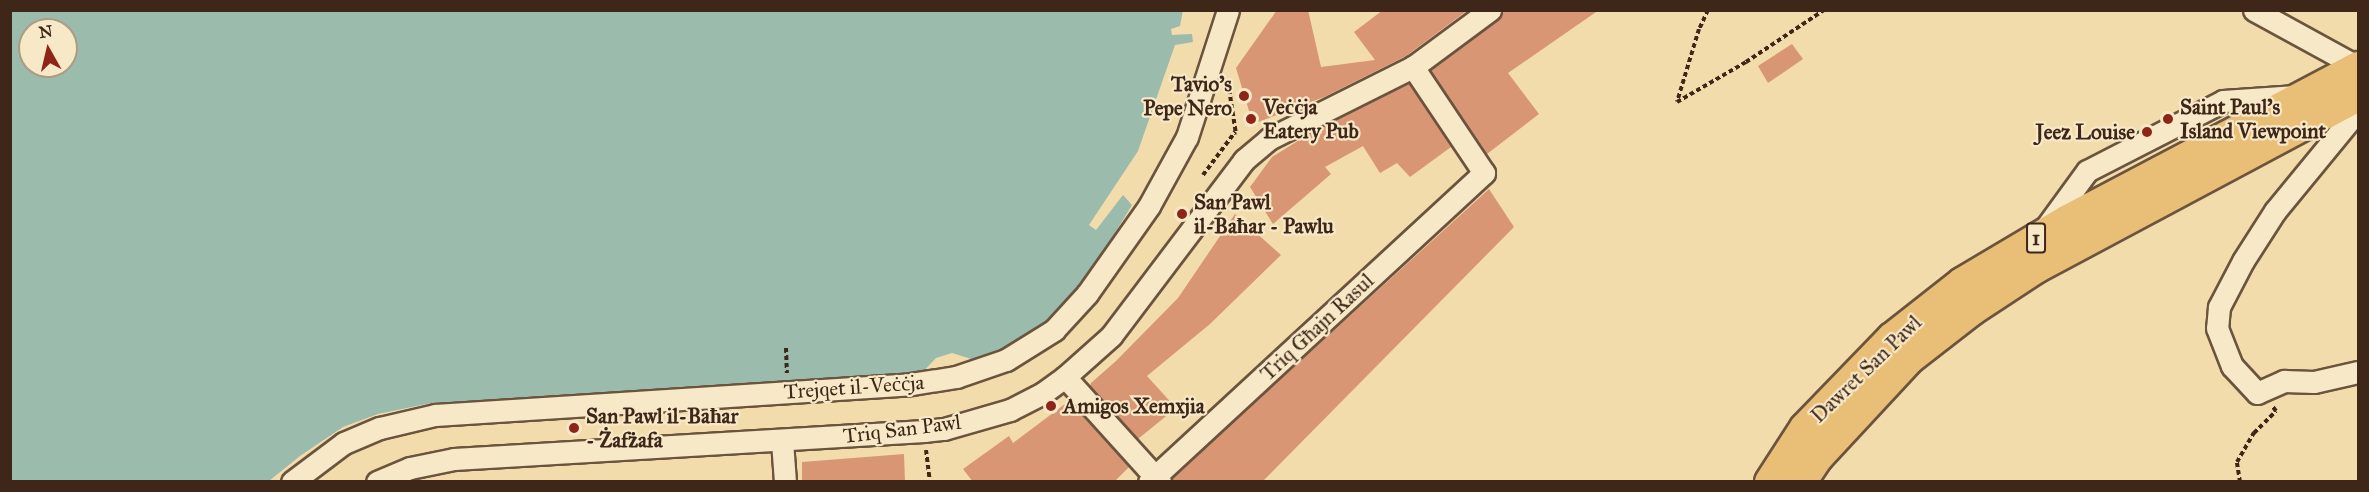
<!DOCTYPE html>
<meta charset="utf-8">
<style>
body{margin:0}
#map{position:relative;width:2369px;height:492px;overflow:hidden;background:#f2dcab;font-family:"IM FELL Great Primer",serif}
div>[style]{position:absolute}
.water>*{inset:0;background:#9bbbad}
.building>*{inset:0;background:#d99674}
.path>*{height:4px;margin-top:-2px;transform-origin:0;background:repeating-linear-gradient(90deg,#3e2719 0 4.5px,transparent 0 7.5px)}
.roads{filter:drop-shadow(2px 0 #6b543e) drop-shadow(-2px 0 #6b543e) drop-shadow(0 2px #6b543e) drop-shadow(0 -2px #6b543e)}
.minor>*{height:21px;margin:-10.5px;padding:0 10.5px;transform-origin:10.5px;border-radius:10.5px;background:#f7e8c8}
.highway>*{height:30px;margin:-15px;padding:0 15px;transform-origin:15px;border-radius:15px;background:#e9be76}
.dots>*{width:16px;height:16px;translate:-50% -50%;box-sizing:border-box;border:3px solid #f7e8c8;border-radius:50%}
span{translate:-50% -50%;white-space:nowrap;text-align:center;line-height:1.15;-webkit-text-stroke:4.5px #f7e8c8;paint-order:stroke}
.shield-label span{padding:2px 4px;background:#f7e8c8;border:2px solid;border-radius:4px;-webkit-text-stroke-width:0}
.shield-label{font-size:20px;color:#3e2719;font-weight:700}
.poi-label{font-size:21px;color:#3e2719;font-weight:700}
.right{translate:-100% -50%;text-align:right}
.left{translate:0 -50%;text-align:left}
.street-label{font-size:21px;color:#3e2719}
.frame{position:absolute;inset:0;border:12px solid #3e2719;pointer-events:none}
.north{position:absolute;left:18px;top:18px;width:60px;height:60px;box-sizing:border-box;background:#f7e8c8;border:2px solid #ad9b82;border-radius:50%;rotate:352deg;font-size:16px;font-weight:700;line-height:24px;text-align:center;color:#3e2719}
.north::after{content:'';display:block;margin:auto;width:21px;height:27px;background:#8f2418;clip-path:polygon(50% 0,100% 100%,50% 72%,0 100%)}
</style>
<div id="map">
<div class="water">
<div style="clip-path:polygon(evenodd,1183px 10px,1180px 26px,1171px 29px,1172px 35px,1192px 34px,1193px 42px,1175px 45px,1138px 151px,1089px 225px,1096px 230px,1123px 195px,1132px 205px,1110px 241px,1115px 247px,1047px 325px,981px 362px,952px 353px,936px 358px,918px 377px,431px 403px,378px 414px,343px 427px,300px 456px,269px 481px,11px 482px,10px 11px,1183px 10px,30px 30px,66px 30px,66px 66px,30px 66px,30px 30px)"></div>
</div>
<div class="building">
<div style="clip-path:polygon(1277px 10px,1308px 10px,1321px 67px,1375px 60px,1354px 32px,1383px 10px,1468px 10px,1406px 56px,1324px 97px,1253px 124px,1236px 68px)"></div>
<div style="clip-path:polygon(1502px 10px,1599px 10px,1508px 73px,1539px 114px,1487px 154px,1430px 70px,1498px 20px)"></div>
<div style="clip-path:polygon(1792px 44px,1803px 59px,1768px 83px,1758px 66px)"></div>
<div style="clip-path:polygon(1409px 83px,1451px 147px,1410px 177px,1397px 163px,1380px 173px,1363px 146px,1325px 167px,1331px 174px,1273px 224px,1250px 187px,1272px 157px,1317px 129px)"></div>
<div style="clip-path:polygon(1489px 189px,1514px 227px,1262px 482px,1172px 482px,1172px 478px)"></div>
<div style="clip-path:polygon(1235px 214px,1281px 255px,1210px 324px,1147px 376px,1176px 408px,1138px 439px,1090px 386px,1091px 383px,1116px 361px,1178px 298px)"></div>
<div style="clip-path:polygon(1069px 401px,1129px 467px,1114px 482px,973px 482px,963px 469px,1009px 436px,1013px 443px)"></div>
<div style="clip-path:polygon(904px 454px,905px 482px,802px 482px,802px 462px)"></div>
</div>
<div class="path">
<div style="left:1708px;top:10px;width:21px;rotate:115deg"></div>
<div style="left:1699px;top:29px;width:76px;rotate:106.8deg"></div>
<div style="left:1677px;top:102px;width:80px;rotate:-30.1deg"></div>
<div style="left:1746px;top:62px;width:94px;rotate:-33.7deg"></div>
<div style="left:1228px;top:82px;width:53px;rotate:81.3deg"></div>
<div style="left:1203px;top:175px;width:54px;rotate:-53.3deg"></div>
<div style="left:786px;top:348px;width:25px;rotate:88deg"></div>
<div style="left:926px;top:450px;width:32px;rotate:83deg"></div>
<div style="left:2240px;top:482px;width:20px;rotate:-99deg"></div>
<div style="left:2237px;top:462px;width:34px;rotate:-60deg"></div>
<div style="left:2254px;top:433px;width:31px;rotate:-45deg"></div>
<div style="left:2276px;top:411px;width:5px;rotate:-127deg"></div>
</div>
<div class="roads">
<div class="minor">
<div style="left:2254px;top:10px;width:119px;rotate:28.7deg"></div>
<div style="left:2358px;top:110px;width:131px;rotate:129.4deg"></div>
<div style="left:2275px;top:211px;width:59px;rotate:122.6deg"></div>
<div style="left:2243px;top:261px;width:52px;rotate:117.6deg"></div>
<div style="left:2219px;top:307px;width:21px;rotate:95deg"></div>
<div style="left:2217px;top:328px;width:41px;rotate:68.5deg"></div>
<div style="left:2232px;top:366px;width:37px;rotate:47deg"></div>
<div style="left:2257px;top:393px;width:30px;rotate:-24deg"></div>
<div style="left:2284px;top:381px;width:30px;rotate:2deg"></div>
<div style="left:2314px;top:382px;width:45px;rotate:-12.8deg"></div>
<div style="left:2044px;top:230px;width:73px;rotate:-53.9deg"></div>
<div style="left:2087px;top:171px;width:153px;rotate:-27.2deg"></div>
<div style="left:2223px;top:101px;width:73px;rotate:-3.9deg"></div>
<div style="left:1065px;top:377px;width:142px;rotate:47.9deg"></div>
<div style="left:782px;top:441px;width:41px;rotate:85.8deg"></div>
<div style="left:292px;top:482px;width:65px;rotate:-36.9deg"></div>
<div style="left:344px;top:443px;width:39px;rotate:-23deg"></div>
<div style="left:380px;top:428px;width:57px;rotate:-13.3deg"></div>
<div style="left:435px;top:415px;width:477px;rotate:-3.7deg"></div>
<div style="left:911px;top:384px;width:46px;rotate:-8.8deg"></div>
<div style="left:956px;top:377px;width:53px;rotate:-18.8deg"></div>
<div style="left:1006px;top:360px;width:57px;rotate:-32deg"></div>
<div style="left:1054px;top:330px;width:49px;rotate:-47.5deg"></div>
<div style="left:1087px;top:294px;width:108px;rotate:-54.8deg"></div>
<div style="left:1149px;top:206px;width:79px;rotate:-61.2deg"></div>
<div style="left:1187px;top:137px;width:133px;rotate:-72.1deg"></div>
<div style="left:377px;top:482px;width:36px;rotate:-23deg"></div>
<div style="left:410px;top:468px;width:45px;rotate:-11.6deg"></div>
<div style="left:454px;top:459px;width:471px;rotate:-3.4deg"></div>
<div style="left:924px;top:431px;width:20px;rotate:-6deg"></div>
<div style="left:944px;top:429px;width:69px;rotate:-16.1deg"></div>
<div style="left:1010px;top:410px;width:37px;rotate:-27deg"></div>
<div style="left:1043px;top:393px;width:27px;rotate:-36deg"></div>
<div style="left:1065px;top:377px;width:62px;rotate:-41.7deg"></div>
<div style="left:1111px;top:336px;width:221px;rotate:-52.9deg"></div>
<div style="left:1244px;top:160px;width:33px;rotate:-40deg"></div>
<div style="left:1269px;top:139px;width:161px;rotate:-26.6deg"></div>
<div style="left:1413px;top:67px;width:96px;rotate:-36.5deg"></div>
<div style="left:1149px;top:482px;width:456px;rotate:-42.7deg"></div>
<div style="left:1484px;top:173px;width:128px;rotate:-123.8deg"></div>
</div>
<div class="highway">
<div style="left:1770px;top:482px;width:64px;rotate:-57.1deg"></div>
<div style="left:1805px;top:428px;width:125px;rotate:-46deg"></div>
<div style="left:1892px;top:338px;width:89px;rotate:-38.2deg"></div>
<div style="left:1962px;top:283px;width:123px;rotate:-30.7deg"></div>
<div style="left:2068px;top:220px;width:328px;rotate:-27.8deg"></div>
<div style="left:1801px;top:482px;width:30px;rotate:-56deg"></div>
<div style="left:1818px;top:457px;width:134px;rotate:-47.1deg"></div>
<div style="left:1909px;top:359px;width:80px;rotate:-37.9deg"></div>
<div style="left:1972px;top:310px;width:77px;rotate:-33.3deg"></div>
<div style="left:2036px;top:268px;width:365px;rotate:-28.1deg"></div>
</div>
</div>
<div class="dots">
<div style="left:1244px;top:96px;background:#8f2418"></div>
<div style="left:1251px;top:119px;background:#8f2418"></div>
<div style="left:2168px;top:119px;background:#8f2418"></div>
<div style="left:2147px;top:132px;background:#8f2418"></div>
<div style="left:1182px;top:214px;background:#8f2418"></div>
<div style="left:1051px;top:406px;background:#8f2418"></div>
<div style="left:574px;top:428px;background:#8f2418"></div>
</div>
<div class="shield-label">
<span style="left:2036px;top:238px">1</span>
</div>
<div class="poi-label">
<span class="right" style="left:1232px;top:96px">Tavio's<br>Pepe Nero</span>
<span class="left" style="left:1263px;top:119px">Veċċja<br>Eatery Pub</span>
<span class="left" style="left:2180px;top:119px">Saint Paul's<br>Island Viewpoint</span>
<span class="right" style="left:2135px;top:132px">Jeez Louise</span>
<span class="left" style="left:1194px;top:214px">San Pawl<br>il-Baħar - Pawlu</span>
<span class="left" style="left:1063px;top:406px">Amigos Xemxjia</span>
<span class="left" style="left:586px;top:428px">San Pawl il-Baħar<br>- Żafżafa</span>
</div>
<div class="street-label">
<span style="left:1317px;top:327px;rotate:-43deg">Triq Għajn Rasul</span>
<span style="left:1866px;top:369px;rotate:-44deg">Dawret San Pawl</span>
<span style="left:854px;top:387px;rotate:-4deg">Trejqet il-Veċċja</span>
<span style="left:902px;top:429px;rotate:-7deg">Triq San Pawl</span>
</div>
<div class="frame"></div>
<div class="north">N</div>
</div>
